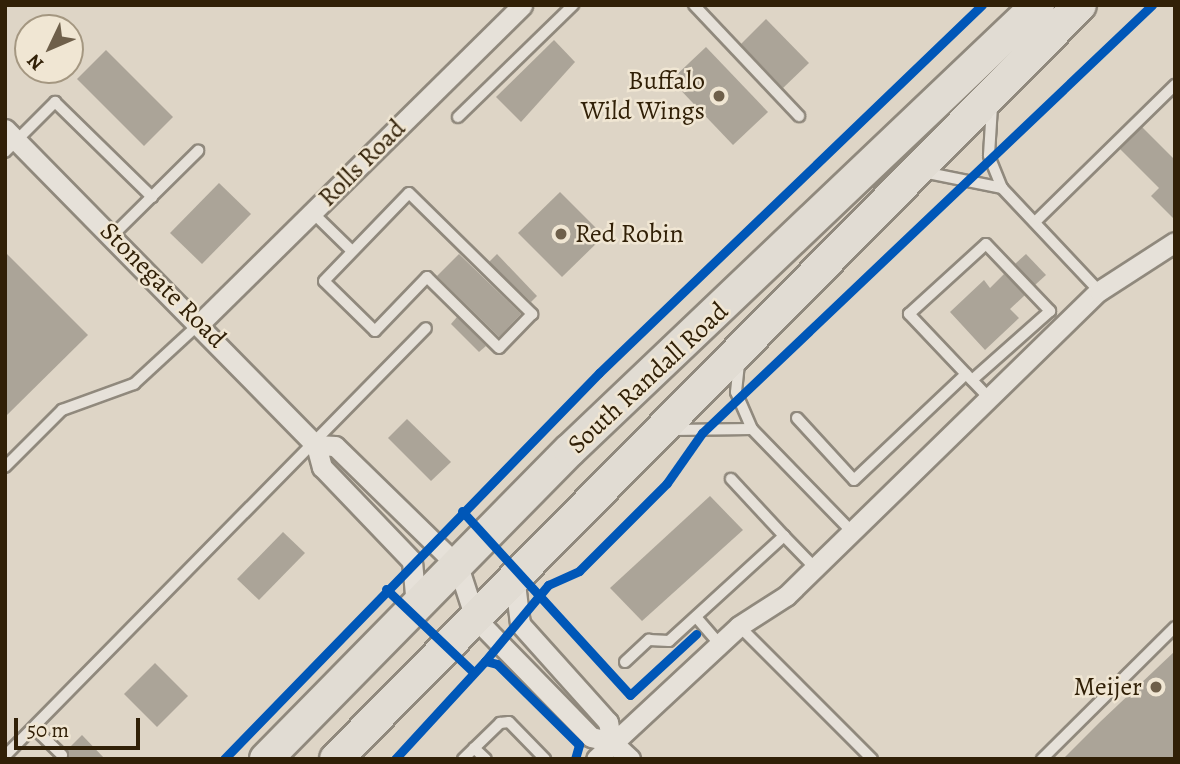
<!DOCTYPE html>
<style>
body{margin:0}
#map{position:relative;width:1180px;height:764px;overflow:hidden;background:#ded5c6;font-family:Alegreya,serif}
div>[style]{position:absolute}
.building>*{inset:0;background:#aba498}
.roads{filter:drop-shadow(2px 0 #90897d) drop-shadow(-2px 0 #90897d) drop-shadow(0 2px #90897d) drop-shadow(0 -2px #90897d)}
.lane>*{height:10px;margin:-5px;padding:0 5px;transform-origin:5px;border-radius:5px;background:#e6e1d9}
.street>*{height:19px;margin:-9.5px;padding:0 9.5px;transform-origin:9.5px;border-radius:9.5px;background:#e6e1d9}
.primary>*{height:32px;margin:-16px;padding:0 16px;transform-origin:16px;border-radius:16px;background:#e1dcd3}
.cycleway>*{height:9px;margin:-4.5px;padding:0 4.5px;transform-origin:4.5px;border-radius:4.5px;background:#0057b8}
.dots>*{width:19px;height:19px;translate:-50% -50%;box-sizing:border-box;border:4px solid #f0e6d3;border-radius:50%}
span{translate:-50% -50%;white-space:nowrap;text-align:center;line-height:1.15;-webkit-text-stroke:5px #f0e6d3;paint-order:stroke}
.poi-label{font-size:26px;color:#312007}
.right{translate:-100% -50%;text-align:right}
.left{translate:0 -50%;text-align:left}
.street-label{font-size:26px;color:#312007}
.frame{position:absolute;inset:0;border:7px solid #312007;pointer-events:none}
.north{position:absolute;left:14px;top:14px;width:70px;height:70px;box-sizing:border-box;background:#f0e6d3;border:2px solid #a49781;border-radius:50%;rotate:226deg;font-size:19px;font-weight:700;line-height:28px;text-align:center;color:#312007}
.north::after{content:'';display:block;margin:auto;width:24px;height:32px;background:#6e5f4a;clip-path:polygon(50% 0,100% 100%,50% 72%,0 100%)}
.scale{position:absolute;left:14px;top:718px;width:126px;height:32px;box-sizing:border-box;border:4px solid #312007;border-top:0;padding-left:9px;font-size:21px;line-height:24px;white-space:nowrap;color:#312007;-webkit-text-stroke:5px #f0e6d3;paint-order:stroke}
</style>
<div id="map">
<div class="building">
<div style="clip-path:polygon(766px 19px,809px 63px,783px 88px,741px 44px)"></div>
<div style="clip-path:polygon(554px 40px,575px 62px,521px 122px,496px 97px)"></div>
<div style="clip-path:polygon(706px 47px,768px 112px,733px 145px,671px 80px)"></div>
<div style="clip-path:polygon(106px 50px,173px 117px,144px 146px,77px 79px)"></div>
<div style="clip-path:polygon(1142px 127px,1175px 160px,1175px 220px,1151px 196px,1159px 188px,1120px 149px)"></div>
<div style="clip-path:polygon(219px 183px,251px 214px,202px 264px,170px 233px)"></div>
<div style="clip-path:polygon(560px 192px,604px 236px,562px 277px,518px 233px)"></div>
<div style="clip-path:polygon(5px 252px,88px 335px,5px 417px)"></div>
<div style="clip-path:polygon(459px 254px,521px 314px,499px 337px,437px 276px)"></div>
<div style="clip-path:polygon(497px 254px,537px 296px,531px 302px,489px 262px)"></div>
<div style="clip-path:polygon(1026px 254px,1046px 275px,1035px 285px,1015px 264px)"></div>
<div style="clip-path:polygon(1004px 274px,1025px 295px,1010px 309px,1019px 318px,985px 350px,950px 312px,984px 280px,990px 288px)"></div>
<div style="clip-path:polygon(457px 317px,486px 346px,479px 352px,451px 324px)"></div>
<div style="clip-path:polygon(407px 419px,451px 462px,431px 481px,388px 438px)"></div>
<div style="clip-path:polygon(710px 496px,743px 530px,642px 621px,610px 588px)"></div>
<div style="clip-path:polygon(283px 532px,305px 553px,259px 600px,237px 579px)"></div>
<div style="clip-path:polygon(1175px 651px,1175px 759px,1063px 759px,1100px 722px)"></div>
<div style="clip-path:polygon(155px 663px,188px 696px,157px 727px,124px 694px)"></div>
<div style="clip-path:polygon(82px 735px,105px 759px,68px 759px,67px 750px)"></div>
</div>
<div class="roads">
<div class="lane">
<div style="left:694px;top:5px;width:153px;rotate:46.6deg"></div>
<div style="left:458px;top:117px;width:161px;rotate:-44.2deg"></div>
<div style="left:5px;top:152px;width:71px;rotate:-45deg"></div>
<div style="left:55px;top:102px;width:136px;rotate:44.4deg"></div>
<div style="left:923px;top:172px;width:81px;rotate:11.4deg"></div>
<div style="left:1002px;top:188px;width:35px;rotate:-112deg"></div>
<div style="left:989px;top:155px;width:49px;rotate:-86.5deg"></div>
<div style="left:1002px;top:188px;width:141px;rotate:46.7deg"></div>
<div style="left:409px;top:193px;width:173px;rotate:44.5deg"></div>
<div style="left:532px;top:314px;width:47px;rotate:134.1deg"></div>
<div style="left:499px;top:348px;width:101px;rotate:-135.4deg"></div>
<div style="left:427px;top:277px;width:75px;rotate:133.9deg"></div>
<div style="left:375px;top:331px;width:71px;rotate:-135.6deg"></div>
<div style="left:324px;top:281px;width:122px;rotate:-46deg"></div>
<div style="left:312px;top:212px;width:56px;rotate:44.3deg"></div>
<div style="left:1035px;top:222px;width:196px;rotate:-44.4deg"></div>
<div style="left:113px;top:235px;width:120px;rotate:-44.7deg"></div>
<div style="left:966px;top:374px;width:83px;rotate:-133.5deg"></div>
<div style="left:909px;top:314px;width:104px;rotate:-42.3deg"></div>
<div style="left:986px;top:244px;width:93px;rotate:46.3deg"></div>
<div style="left:1050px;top:311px;width:104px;rotate:138.5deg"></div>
<div style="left:797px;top:418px;width:84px;rotate:47.4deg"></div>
<div style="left:854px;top:480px;width:154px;rotate:-43.4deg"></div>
<div style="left:966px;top:374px;width:33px;rotate:46deg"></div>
<div style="left:752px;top:429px;width:144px;rotate:45.8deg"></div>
<div style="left:672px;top:430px;width:80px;rotate:-0.7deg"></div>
<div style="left:752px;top:429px;width:40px;rotate:-113.4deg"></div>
<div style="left:736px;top:392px;width:30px;rotate:-84deg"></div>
<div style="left:5px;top:467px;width:81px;rotate:-45deg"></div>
<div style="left:62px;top:410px;width:77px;rotate:-19.9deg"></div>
<div style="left:134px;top:384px;width:87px;rotate:-42.7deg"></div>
<div style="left:784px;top:536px;width:45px;rotate:45.9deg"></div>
<div style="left:696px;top:617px;width:35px;rotate:49deg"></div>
<div style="left:739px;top:626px;width:188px;rotate:45deg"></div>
<div style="left:625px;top:662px;width:33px;rotate:-43deg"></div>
<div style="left:649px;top:640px;width:20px;rotate:3deg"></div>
<div style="left:669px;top:641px;width:156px;rotate:-42.4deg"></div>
<div style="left:784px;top:536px;width:78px;rotate:-132.9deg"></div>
<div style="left:34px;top:728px;width:39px;rotate:44deg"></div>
<div style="left:474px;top:748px;width:16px;rotate:43deg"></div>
<div style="left:5px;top:756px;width:600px;rotate:-45.47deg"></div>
<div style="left:463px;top:759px;width:52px;rotate:-44.2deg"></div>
<div style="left:500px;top:723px;width:9px;rotate:-6deg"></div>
<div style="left:509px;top:722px;width:52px;rotate:45.8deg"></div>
<div style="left:1042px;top:759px;width:187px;rotate:-44.8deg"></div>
</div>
<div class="street">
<div style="left:5px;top:129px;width:443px;rotate:45.5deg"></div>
<div style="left:316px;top:445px;width:23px;rotate:75deg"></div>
<div style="left:322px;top:467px;width:130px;rotate:46.2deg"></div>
<div style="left:412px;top:561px;width:45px;rotate:84.9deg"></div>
<div style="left:201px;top:322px;width:451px;rotate:-44.6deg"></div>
<div style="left:316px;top:445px;width:19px;rotate:3deg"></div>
<div style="left:335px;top:446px;width:172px;rotate:44.3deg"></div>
<div style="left:458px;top:566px;width:55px;rotate:71.9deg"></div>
<div style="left:475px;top:618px;width:166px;rotate:45.7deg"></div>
<div style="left:591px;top:737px;width:22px;rotate:13deg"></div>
<div style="left:612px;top:742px;width:25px;rotate:43deg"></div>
<div style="left:514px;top:575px;width:49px;rotate:83deg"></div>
<div style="left:520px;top:624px;width:132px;rotate:48.1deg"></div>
<div style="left:608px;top:722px;width:20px;rotate:79deg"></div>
<div style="left:596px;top:759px;width:195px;rotate:-42.9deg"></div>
<div style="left:739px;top:626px;width:56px;rotate:-32.6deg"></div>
<div style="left:786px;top:596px;width:437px;rotate:-44.3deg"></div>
<div style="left:1099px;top:291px;width:90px;rotate:-32.8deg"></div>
</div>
<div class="primary">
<div style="left:266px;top:759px;width:433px;rotate:-45.5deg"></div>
<div style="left:570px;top:450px;width:646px;rotate:-43.56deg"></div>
<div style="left:336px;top:759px;width:1059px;rotate:-45.38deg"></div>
</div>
</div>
<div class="cycleway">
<div style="left:462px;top:511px;width:249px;rotate:47.6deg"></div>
<div style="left:630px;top:695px;width:90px;rotate:-42.7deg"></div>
<div style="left:386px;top:589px;width:119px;rotate:43.6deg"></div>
<div style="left:485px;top:661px;width:99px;rotate:-50.3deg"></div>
<div style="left:548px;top:585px;width:34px;rotate:-24deg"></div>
<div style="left:579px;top:571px;width:124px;rotate:-45deg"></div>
<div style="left:667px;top:483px;width:61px;rotate:-55deg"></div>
<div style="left:702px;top:433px;width:621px;rotate:-43.56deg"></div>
<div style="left:224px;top:759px;width:538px;rotate:-45.83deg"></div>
<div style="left:599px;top:373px;width:531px;rotate:-43.86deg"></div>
<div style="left:395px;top:759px;width:133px;rotate:-47.4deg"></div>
<div style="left:485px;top:661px;width:12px;rotate:14deg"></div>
<div style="left:497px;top:664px;width:115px;rotate:44.6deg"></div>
<div style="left:579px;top:745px;width:15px;rotate:106deg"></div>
</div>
<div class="dots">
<div style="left:719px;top:96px;background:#6e5f4a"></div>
<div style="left:561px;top:234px;background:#6e5f4a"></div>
<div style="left:1156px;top:687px;background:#6e5f4a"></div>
</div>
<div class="poi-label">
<span class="right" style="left:705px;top:96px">Buffalo<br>Wild Wings</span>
<span class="left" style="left:575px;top:234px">Red Robin</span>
<span class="right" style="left:1142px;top:687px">Meijer</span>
</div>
<div class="street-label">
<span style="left:362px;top:163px;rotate:-45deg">Rolls Road</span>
<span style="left:163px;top:285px;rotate:45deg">Stonegate Road</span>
<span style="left:648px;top:378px;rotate:-43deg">South Randall Road</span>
</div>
<div class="frame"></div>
<div class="north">N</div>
<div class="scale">50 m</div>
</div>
